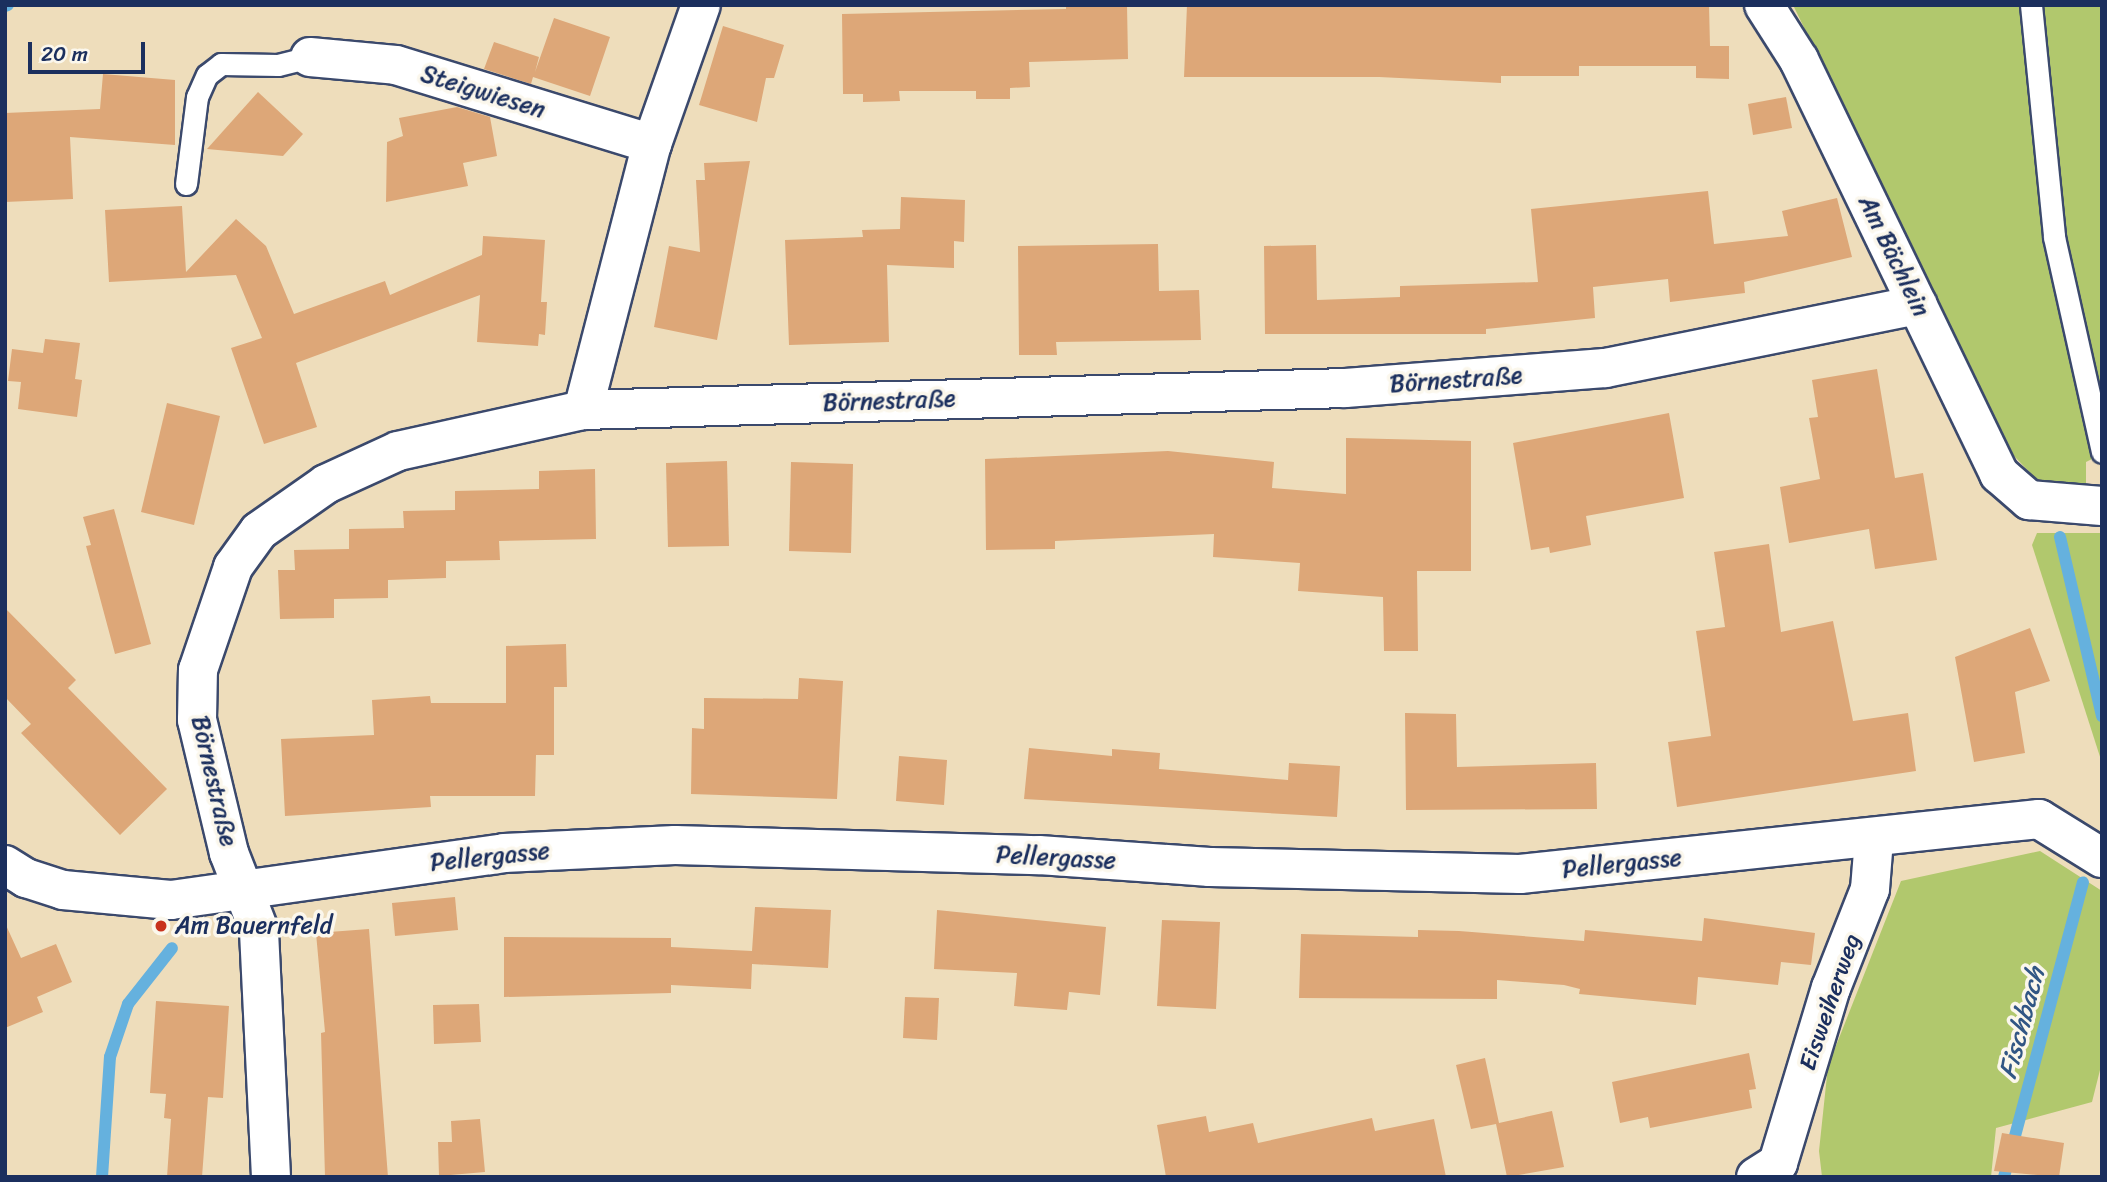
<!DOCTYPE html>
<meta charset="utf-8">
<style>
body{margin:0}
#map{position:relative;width:2107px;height:1182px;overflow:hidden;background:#edb;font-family:Sriracha,sans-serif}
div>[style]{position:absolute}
.green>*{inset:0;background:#b1c86d}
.stream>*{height:12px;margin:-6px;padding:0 6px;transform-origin:6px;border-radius:6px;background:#65b1de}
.building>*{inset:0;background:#dda778}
.roads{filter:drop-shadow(2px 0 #3b496c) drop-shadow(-2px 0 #3b496c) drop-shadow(0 2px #3b496c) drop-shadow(0 -2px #3b496c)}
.lane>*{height:21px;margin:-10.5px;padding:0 10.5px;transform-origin:10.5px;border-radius:10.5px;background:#fff}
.street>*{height:38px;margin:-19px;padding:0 19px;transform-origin:19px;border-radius:19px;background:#fff}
.dots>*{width:19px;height:19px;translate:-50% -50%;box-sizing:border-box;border:4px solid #fbf7ec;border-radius:50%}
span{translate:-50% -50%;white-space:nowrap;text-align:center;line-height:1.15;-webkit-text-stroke:7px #fbf7ec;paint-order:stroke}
.street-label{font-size:24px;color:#1b2f5e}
.poi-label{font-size:24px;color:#1b2f5e}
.left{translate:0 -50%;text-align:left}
.water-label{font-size:26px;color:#315684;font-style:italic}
.frame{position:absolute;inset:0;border:7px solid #1b2f5e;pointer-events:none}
.scale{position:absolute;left:28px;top:42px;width:117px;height:32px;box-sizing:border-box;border:4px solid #1b2f5e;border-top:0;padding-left:9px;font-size:21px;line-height:24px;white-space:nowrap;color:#1b2f5e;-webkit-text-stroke:5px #fbf7ec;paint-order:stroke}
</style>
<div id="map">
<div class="green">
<div style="clip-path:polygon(1793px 5px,2102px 5px,2102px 454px,2086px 462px,2086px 493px,2042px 485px,2014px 456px)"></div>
<div style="clip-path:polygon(2037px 533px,2102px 533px,2102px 763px,2032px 545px)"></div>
<div style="clip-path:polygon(2040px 851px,2102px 891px,2102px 1062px,2092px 1102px,1996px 1128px,1991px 1177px,1822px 1177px,1819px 1151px,1828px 1066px,1901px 881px)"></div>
</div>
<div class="stream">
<div style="left:5px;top:6px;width:3px;rotate:-18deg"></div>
<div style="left:2060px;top:537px;width:184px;rotate:76.8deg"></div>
<div style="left:102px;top:1177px;width:120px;rotate:-86.2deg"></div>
<div style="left:110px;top:1057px;width:56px;rotate:-71.2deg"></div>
<div style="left:128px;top:1004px;width:71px;rotate:-51.8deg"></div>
<div style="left:2004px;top:1177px;width:305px;rotate:-75deg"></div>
</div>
<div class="building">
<div style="clip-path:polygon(1066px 5px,1127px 5px,1128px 59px,1029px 62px,1030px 87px,1010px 88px,1010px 99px,976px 99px,976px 91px,899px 91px,900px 101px,863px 102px,863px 94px,843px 94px,842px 14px,1066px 9px)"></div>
<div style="clip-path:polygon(1187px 5px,1709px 5px,1710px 46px,1729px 46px,1729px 79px,1696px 78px,1696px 66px,1579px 66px,1579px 76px,1501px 76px,1501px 83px,1379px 77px,1184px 77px)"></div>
<div style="clip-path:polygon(554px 18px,610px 37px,590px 96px,533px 77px,531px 84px,484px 69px,494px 42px,539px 57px,535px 72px)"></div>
<div style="clip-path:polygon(723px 26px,784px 45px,774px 78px,766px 78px,757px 122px,699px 105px)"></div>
<div style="clip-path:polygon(103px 74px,175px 80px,175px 145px,70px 137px,73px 199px,5px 202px,5px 113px,100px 109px)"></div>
<div style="clip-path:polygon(258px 92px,303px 134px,283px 156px,207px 149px)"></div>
<div style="clip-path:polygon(1786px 97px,1792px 128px,1753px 135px,1748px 104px)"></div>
<div style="clip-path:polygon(457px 107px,490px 117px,497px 156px,463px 163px,468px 186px,386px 202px,387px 142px,403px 136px,399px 118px)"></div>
<div style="clip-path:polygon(750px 161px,717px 340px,654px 327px,669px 246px,700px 252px,696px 180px,705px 180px,704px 163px)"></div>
<div style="clip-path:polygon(1708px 191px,1714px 244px,1788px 236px,1782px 211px,1837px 198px,1852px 257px,1744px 282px,1745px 293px,1670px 302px,1668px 279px,1593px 287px,1595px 318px,1486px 329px,1486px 334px,1265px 334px,1264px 246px,1316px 245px,1317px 300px,1400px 297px,1400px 286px,1538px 282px,1531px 209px)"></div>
<div style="clip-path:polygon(901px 197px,965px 200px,964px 242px,954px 241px,954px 268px,887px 265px,889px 342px,789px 345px,785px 240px,863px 237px,862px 230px,900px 229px)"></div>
<div style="clip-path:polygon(182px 206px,186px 272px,236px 219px,266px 246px,294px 314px,385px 281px,390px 295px,482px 255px,483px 236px,545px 240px,541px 302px,547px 302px,545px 335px,539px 334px,538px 346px,477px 342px,480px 295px,296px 363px,317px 427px,264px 444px,231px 348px,262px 338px,236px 275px,109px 282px,105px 210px)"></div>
<div style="clip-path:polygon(1158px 244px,1159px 291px,1199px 290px,1201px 340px,1056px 342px,1057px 355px,1019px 355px,1018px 246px)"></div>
<div style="clip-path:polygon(45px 339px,80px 343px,75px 379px,82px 380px,77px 417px,18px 409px,21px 382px,8px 381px,12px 349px,43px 353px)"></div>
<div style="clip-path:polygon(1877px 369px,1895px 478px,1923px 473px,1937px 560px,1875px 569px,1869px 529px,1789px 543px,1780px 487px,1820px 479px,1809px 418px,1818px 417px,1812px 380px)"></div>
<div style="clip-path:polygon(167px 403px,220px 416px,194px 525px,141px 512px)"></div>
<div style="clip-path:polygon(1669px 413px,1684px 498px,1586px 516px,1591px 545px,1550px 553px,1549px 547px,1531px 550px,1513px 443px)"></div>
<div style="clip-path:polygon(1346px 438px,1471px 441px,1471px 571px,1417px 571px,1418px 651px,1384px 651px,1383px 597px,1298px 591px,1300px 563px,1213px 557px,1214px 534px,1055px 541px,1055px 549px,986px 550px,985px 459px,1168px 451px,1274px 462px,1272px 488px,1346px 494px)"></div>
<div style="clip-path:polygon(727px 461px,729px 546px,668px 547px,666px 463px)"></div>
<div style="clip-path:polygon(791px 462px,853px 464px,851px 553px,789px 551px)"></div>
<div style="clip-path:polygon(595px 469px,596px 539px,499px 541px,500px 560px,446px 561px,446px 578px,388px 580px,388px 598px,334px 599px,334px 618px,280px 619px,278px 570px,295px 570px,294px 550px,349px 549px,349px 529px,404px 528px,403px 511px,455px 510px,455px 491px,539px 489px,539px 471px)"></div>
<div style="clip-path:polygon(114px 509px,151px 644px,115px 654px,86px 546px,91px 545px,83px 517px)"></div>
<div style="clip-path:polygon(1769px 544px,1781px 632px,1833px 621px,1853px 721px,1908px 713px,1916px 771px,1677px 807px,1668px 742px,1711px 736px,1696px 631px,1725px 627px,1714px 552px)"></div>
<div style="clip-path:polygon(5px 608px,76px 680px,68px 688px,167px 789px,120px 835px,21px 733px,31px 724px,5px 697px)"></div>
<div style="clip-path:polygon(2030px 628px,2050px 681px,2015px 692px,2025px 753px,1974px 762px,1955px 657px)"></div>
<div style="clip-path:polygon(566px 644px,567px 687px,554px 687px,554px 755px,536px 755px,535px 796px,430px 796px,431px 807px,285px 816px,281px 739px,374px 735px,372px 700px,430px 696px,431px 703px,506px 703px,506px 646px)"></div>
<div style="clip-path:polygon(799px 678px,843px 681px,837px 799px,691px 794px,692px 728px,704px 729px,704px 698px,798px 699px)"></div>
<div style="clip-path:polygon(1405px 713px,1456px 714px,1457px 767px,1596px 763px,1597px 809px,1406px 810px)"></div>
<div style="clip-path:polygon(1029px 748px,1112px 756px,1112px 749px,1160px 753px,1159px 769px,1288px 780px,1289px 763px,1340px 766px,1337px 817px,1024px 799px)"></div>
<div style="clip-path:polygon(899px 756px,947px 760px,944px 805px,896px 801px)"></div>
<div style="clip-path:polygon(455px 897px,458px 930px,395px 936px,392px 903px)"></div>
<div style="clip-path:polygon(755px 907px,831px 910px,828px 968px,752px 964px,751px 989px,671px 985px,671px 993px,504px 997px,504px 937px,671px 938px,671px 947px,752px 951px)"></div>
<div style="clip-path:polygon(937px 910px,1106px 927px,1100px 995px,1069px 992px,1067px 1010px,1014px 1006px,1017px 973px,934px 969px)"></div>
<div style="clip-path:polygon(1704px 918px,1815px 933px,1811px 965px,1781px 962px,1778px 985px,1698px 977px,1696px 1005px,1579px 994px,1580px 989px,1564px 985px,1497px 980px,1497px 999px,1299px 998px,1301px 934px,1418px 937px,1418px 930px,1459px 931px,1584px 941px,1585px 930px,1702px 941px)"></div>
<div style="clip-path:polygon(1162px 920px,1220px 922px,1216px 1009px,1157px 1006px)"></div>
<div style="clip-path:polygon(5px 923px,21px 958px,56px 944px,72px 982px,37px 997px,43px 1012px,5px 1028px)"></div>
<div style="clip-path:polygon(369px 929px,388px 1177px,325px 1177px,321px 1033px,325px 1032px,316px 933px)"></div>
<div style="clip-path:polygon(905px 997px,939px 998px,937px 1040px,903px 1038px)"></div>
<div style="clip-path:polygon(156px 1001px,229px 1006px,223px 1098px,208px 1097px,202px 1177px,167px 1177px,171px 1119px,164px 1118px,166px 1094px,150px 1093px)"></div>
<div style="clip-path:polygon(479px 1004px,481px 1042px,434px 1044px,433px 1005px)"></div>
<div style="clip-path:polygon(1749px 1053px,1756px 1089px,1749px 1090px,1752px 1108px,1650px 1128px,1648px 1117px,1620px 1123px,1612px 1082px)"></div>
<div style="clip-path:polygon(1485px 1058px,1499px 1123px,1552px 1111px,1564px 1167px,1507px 1177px,1496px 1124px,1471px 1129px,1456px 1065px)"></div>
<div style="clip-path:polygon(1206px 1116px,1209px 1132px,1253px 1123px,1258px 1143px,1372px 1118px,1375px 1131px,1434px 1119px,1446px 1177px,1166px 1177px,1157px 1125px)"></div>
<div style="clip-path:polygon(480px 1119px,485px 1172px,439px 1176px,438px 1142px,452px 1142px,451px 1121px)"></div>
<div style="clip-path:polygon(2002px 1133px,2064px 1143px,2059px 1177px,1994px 1171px)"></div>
</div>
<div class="roads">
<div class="lane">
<div style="left:2031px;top:5px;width:233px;rotate:84.3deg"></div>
<div style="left:2054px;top:237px;width:220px;rotate:77.4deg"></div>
<div style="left:186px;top:184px;width:88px;rotate:-82.8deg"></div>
<div style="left:197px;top:97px;width:24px;rotate:-66deg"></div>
<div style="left:207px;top:75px;width:18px;rotate:-38deg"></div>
<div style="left:221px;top:64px;width:57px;rotate:1deg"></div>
<div style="left:278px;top:65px;width:33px;rotate:-14deg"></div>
</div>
<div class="street">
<div style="left:1764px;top:5px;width:65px;rotate:57.5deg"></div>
<div style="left:1799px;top:60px;width:460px;rotate:64.2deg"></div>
<div style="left:1999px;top:474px;width:40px;rotate:41deg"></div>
<div style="left:2029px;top:500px;width:73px;rotate:4.7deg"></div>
<div style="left:310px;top:57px;width:86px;rotate:5.3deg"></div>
<div style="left:396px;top:65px;width:268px;rotate:17.1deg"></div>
<div style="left:583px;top:410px;width:275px;rotate:-75.5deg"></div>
<div style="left:652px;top:144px;width:147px;rotate:-70.6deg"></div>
<div style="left:5px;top:865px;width:25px;rotate:32deg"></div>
<div style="left:26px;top:878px;width:39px;rotate:18deg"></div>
<div style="left:63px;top:890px;width:108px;rotate:5.3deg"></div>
<div style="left:171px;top:900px;width:336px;rotate:-8deg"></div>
<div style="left:504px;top:853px;width:171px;rotate:-2.7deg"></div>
<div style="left:675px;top:845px;width:364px;rotate:1.6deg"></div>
<div style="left:1039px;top:855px;width:171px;rotate:4deg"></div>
<div style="left:1210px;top:867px;width:310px;rotate:1.3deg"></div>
<div style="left:1520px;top:874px;width:522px;rotate:-6.05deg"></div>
<div style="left:2039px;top:819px;width:74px;rotate:31.8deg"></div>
<div style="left:271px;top:1177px;width:247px;rotate:-92.8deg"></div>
<div style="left:259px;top:930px;width:83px;rotate:-111.3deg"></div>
<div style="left:229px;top:853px;width:137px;rotate:-103.5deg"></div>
<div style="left:197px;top:720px;width:50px;rotate:-88.9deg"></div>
<div style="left:198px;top:670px;width:109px;rotate:-71.2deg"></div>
<div style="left:233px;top:567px;width:44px;rotate:-54.2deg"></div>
<div style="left:259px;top:531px;width:82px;rotate:-35deg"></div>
<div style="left:326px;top:484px;width:79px;rotate:-24.6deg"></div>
<div style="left:398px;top:451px;width:189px;rotate:-12.5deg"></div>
<div style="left:583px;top:410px;width:762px;rotate:-1.65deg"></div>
<div style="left:1345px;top:388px;width:261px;rotate:-4.4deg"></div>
<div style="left:1605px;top:368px;width:319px;rotate:-11.4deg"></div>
<div style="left:1756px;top:1177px;width:26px;rotate:-32deg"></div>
<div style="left:1778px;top:1163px;width:183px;rotate:-73.2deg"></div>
<div style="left:1831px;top:988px;width:106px;rotate:-68.5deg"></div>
<div style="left:1870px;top:889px;width:50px;rotate:-85.4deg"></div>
</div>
</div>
<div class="dots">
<div style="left:161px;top:926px;background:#c8321e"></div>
</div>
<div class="street-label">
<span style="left:483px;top:92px;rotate:17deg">Steigwiesen</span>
<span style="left:1894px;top:256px;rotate:64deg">Am Bächlein</span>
<span style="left:1456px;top:380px;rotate:-4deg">Börnestraße</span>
<span style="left:889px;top:401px;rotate:-2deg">Börnestraße</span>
<span style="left:214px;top:781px;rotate:77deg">Börnestraße</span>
<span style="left:490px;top:857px;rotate:-6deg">Pellergasse</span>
<span style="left:1056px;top:858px;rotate:3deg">Pellergasse</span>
<span style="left:1622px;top:864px;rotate:-6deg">Pellergasse</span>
<span style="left:1830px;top:1002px;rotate:-71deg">Eisweiherweg</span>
</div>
<div class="poi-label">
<span class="left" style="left:175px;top:926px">Am Bauernfeld</span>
</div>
<div class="water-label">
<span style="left:2022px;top:1023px;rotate:-75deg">Fischbach</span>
</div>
<div class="frame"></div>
<div class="scale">20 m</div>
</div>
